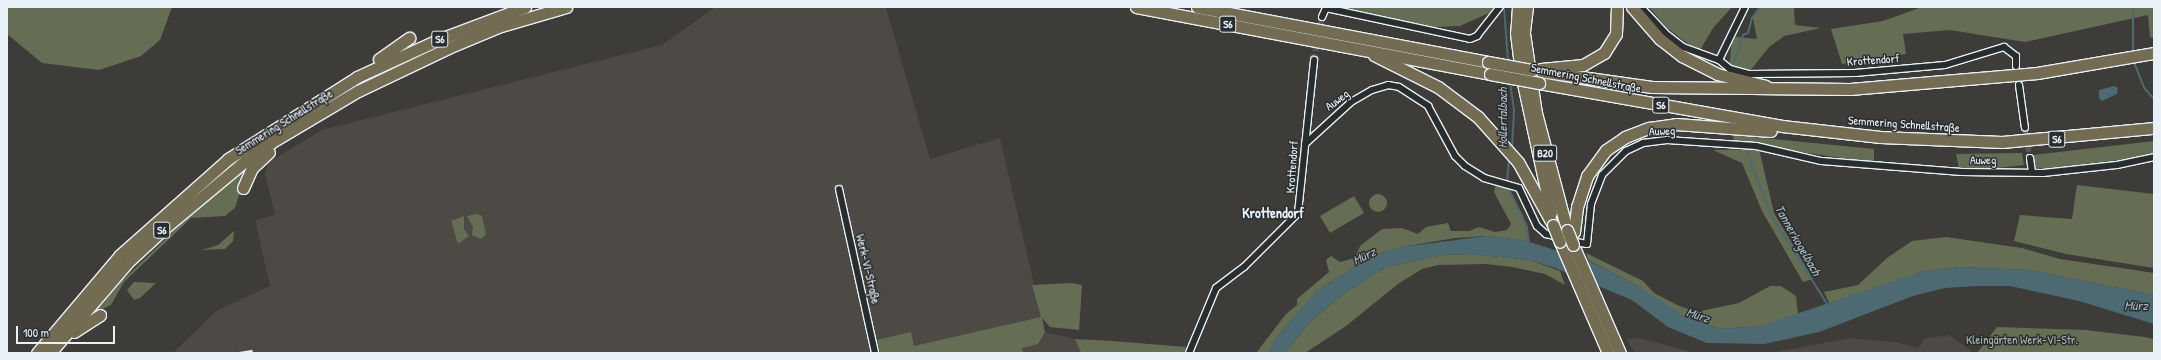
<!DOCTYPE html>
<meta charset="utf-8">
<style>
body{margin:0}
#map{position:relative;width:2161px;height:360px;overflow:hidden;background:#3d3c38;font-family:"Patrick Hand",sans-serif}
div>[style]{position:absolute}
.built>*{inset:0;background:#4d4944}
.green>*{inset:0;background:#656e54}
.round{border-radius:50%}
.water>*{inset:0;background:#4d6972}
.stream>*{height:2px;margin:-1px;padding:0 1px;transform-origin:1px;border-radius:1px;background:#4d6972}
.minor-tunnel>*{height:6px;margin-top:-3px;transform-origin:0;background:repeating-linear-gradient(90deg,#575755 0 6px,transparent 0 9px)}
.roads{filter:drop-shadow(1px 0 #e8f1f8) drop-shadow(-1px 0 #e8f1f8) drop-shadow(0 1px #e8f1f8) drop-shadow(0 -1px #e8f1f8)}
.minor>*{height:6px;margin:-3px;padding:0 3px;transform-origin:3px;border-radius:3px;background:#2a2d2e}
.motorway>*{height:11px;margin:-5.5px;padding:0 5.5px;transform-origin:5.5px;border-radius:5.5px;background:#736b52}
.rail>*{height:2px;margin:-1px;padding:0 1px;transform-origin:1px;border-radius:1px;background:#e8f1f8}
.bridges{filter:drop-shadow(1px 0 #e8f1f8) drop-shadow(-1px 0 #e8f1f8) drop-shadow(0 1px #e8f1f8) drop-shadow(0 -1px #e8f1f8)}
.motorway-bridge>*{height:11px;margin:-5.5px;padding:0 5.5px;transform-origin:5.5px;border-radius:5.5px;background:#736b52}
span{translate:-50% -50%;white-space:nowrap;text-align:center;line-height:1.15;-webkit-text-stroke:3px #2a2d2e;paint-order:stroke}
.shield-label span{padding:1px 3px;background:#2a2d2e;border:1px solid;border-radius:3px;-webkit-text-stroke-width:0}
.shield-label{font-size:11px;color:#e8f1f8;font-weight:700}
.street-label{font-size:12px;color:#e8f1f8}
.park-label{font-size:12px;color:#adb6ae}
.water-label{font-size:13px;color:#aabbc2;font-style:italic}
.quarter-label{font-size:14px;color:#e8f1f8;font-weight:700}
.frame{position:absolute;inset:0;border:8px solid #e8f1f8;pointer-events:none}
.scale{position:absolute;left:16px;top:326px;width:99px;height:18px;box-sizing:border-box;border:2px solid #e8f1f8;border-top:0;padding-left:5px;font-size:12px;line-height:14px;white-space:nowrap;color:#e8f1f8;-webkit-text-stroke:3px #2a2d2e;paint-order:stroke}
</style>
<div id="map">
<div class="built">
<div style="clip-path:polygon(715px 7px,886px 8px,930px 159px,1000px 138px,1045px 332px,1075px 339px,1081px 353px,173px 353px,216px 311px,270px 286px,255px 220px,275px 215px,265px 174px,269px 162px,322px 130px,662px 45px)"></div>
<div style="clip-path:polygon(1948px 335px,1971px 350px,1969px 353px,1770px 353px,1851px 338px,1895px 342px,1919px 348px,1924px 339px)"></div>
<div style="clip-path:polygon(1639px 338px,1691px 352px,1708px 353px,1635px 353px,1626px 339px)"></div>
</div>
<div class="green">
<div style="clip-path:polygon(7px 7px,172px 7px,160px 40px,141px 56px,99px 70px,42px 63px,7px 34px)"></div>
<div style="clip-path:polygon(1342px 7px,1493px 7px,1489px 13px,1460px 26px,1434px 27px)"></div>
<div style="clip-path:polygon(1649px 7px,1732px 7px,1713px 28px,1699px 52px,1667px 28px)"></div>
<div style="clip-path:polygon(1761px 7px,1794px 7px,1795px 25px,1821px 28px,1784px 36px,1769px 47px,1750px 71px,1734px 67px,1730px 64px,1731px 44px,1736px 37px,1757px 39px,1753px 18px)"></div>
<div style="clip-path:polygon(1922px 7px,2154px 7px,2154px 38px,2150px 37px,2148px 15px,2025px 42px,1950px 30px,1903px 34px,1906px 54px,1842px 64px,1831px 29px,1883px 21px)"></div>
<div style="clip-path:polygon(1733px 135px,1874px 149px,1874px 163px,1734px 142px)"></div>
<div style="clip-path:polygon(2154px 141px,2154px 153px,2127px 159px,2045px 169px,2035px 167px,2033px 155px)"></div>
<div style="clip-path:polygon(1759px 149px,1774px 213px,1813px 279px,1803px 282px,1762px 211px,1742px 163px,1713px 150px)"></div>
<div style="clip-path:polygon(2022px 153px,2024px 165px,1997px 168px,1959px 169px,1956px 154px)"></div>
<div style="clip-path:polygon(248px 168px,235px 208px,225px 216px,191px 218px,124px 282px,111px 305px,95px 312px,122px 281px,187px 218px)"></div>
<div style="clip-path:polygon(1497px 181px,1507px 183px,1510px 194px,1523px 215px,1529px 241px,1487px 236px,1455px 238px,1402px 247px,1372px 256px,1318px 290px,1277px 337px,1268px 353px,1256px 353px,1286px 314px,1297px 305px,1297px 299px,1329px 272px,1326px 260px,1331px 256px,1340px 262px,1355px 258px,1360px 246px,1382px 229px,1402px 228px,1418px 234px,1426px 227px,1448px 223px,1451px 231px,1469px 231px,1479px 227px,1495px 232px,1507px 230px,1511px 224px,1494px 192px)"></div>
<div style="clip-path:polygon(2077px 185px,2154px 194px,2154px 268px,2066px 254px,2014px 241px,2020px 215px,2072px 219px)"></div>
<div class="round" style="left:1369px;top:194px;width:18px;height:18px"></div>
<div style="clip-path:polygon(1354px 196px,1364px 213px,1330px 233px,1320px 216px)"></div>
<div style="clip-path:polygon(477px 214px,482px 216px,486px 234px,481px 239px,472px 235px,473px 227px,467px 216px)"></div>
<div style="clip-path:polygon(464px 216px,464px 229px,469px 236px,458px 244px,451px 221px)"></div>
<div style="clip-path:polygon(234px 231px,233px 241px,225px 249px,202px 250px,218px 245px)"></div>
<div style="clip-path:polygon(1946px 237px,2022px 248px,2060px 259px,2154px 273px,2154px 295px,2029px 270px,1959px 267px,1924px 271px,1830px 305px,1824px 292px,1858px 285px,1887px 258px,1912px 241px)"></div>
<div style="clip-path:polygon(1586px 253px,1643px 281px,1654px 293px,1677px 305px,1696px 312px,1739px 303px,1770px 286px,1781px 286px,1796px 296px,1798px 315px,1760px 326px,1720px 329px,1684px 316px,1661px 304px,1638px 286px,1588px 260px)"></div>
<div style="clip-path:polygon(1471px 254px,1530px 260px,1560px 271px,1565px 285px,1545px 274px,1512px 267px,1487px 264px,1438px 265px,1422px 269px,1398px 284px,1346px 326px,1305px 353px,1285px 353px,1311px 321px,1346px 292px,1386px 267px,1443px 255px)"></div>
<div style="clip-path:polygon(134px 282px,156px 283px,140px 298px,134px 300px,127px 290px)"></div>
<div style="clip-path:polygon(1072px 283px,1082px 285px,1079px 330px,1050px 327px,1042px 318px,1045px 332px,1038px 344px,1022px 348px,1023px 353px,880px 353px,877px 340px,911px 332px,914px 346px,1041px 317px,1032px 285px)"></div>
<div style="clip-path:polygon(1997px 327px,2086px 330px,2144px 337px,2154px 339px,2154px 353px,1977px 353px)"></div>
<div style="clip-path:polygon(1075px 339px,1112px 341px,1186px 347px,1184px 353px,1081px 353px)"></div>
</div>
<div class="water">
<div style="clip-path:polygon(2114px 86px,2118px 88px,2117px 94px,2102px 101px,2099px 98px,2099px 90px)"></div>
<div style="clip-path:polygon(1487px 236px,1523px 240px,1589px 261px,1638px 286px,1684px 316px,1720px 329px,1760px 326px,1924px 271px,1959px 267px,2029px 270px,2154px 295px,2154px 324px,2079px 301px,2010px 286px,1976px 286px,1945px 288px,1913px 296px,1819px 332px,1764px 344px,1707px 343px,1668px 327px,1632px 300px,1555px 268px,1530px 260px,1471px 254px,1443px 255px,1386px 267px,1346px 292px,1311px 321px,1285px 353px,1268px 353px,1277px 337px,1318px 290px,1372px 256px,1402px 247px)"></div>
</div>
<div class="stream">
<div style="left:1504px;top:7px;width:55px;rotate:85.8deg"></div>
<div style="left:2133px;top:54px;width:47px;rotate:-90deg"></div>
<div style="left:2133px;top:60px;width:31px;rotate:68deg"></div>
<div style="left:2145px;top:89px;width:13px;rotate:48deg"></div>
<div style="left:1733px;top:66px;width:33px;rotate:-72deg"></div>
<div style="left:1743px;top:35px;width:5px;rotate:-22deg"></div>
<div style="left:1748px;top:33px;width:16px;rotate:-75deg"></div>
<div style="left:1752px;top:18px;width:14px;rotate:-54deg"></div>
<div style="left:1510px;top:82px;width:29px;rotate:82deg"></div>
<div style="left:1514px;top:111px;width:38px;rotate:93deg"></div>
<div style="left:1747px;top:152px;width:67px;rotate:69.1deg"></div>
<div style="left:1771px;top:215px;width:109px;rotate:57.8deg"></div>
<div style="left:1507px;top:182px;width:23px;rotate:-85deg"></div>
<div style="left:1508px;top:187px;width:44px;rotate:64.6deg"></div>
<div style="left:1527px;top:227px;width:16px;rotate:83deg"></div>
</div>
<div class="minor-tunnel">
<div style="left:1314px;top:60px;width:44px;rotate:-79.5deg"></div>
<div style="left:2025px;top:128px;width:30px;rotate:81deg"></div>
</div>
<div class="roads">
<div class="minor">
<div style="left:1641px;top:7px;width:35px;rotate:47deg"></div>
<div style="left:1665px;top:33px;width:23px;rotate:38deg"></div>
<div style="left:1683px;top:47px;width:38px;rotate:20deg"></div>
<div style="left:1719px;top:60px;width:14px;rotate:39deg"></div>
<div style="left:1730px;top:69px;width:20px;rotate:15deg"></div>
<div style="left:1749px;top:74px;width:106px;rotate:-0.5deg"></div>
<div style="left:1855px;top:73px;width:90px;rotate:-5.1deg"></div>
<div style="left:1945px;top:65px;width:62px;rotate:-17deg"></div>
<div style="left:2004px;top:47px;width:15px;rotate:37deg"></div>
<div style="left:2016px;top:56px;width:10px;rotate:90deg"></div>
<div style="left:1322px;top:17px;width:10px;rotate:-66deg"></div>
<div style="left:1326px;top:8px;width:147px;rotate:12.1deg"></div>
<div style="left:1470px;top:39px;width:8px;rotate:-23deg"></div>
<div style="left:1477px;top:36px;width:37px;rotate:-52deg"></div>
<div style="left:1719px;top:60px;width:59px;rotate:-63.9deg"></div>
<div style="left:2019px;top:85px;width:43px;rotate:82.1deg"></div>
<div style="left:1305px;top:144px;width:62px;rotate:-42.4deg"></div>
<div style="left:1351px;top:102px;width:24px;rotate:-30deg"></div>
<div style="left:1372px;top:90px;width:17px;rotate:-17deg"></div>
<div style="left:1388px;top:85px;width:11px;rotate:10deg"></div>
<div style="left:1399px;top:87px;width:35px;rotate:33deg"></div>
<div style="left:1428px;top:106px;width:57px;rotate:61.6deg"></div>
<div style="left:1455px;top:156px;width:14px;rotate:45deg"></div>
<div style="left:1465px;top:166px;width:22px;rotate:32deg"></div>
<div style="left:1484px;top:178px;width:36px;rotate:16deg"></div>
<div style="left:1519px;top:188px;width:42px;rotate:64.7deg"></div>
<div style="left:1537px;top:226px;width:12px;rotate:42deg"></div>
<div style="left:1546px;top:234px;width:12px;rotate:14deg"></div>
<div style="left:2030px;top:158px;width:14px;rotate:82deg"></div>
<div style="left:839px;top:189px;width:168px;rotate:77.6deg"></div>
<div style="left:1571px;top:241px;width:16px;rotate:11deg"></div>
<div style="left:1587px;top:244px;width:40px;rotate:-84.3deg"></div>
<div style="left:1591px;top:204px;width:31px;rotate:-69deg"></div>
<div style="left:1602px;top:175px;width:34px;rotate:-45deg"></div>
<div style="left:1626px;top:151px;width:19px;rotate:-25deg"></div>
<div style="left:1643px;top:143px;width:24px;rotate:-7deg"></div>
<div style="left:1667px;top:140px;width:89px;rotate:3.9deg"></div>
<div style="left:1756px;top:146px;width:67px;rotate:13deg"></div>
<div style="left:1821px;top:161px;width:141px;rotate:4.5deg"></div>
<div style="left:1962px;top:172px;width:81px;rotate:0.7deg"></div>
<div style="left:2043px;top:173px;width:74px;rotate:-6.2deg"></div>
<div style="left:2117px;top:165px;width:38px;rotate:-12deg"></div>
<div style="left:1189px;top:353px;width:70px;rotate:-67.4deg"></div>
<div style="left:1216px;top:288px;width:35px;rotate:-37deg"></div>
<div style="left:1244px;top:267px;width:76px;rotate:-45deg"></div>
<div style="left:1298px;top:213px;width:154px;rotate:-84deg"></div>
</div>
<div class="motorway">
<div style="left:1136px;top:7px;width:360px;rotate:10.7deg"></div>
<div style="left:1197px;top:7px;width:296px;rotate:10.7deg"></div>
<div style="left:1518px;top:7px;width:26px;rotate:94deg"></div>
<div style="left:1516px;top:33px;width:41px;rotate:83deg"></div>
<div style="left:1521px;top:74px;width:142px;rotate:77.8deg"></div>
<div style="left:1527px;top:7px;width:26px;rotate:97deg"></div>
<div style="left:1524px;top:33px;width:81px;rotate:81.5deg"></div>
<div style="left:1536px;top:113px;width:121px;rotate:75.2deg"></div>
<div style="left:1632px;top:7px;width:43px;rotate:48.8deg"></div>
<div style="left:1660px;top:39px;width:28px;rotate:38deg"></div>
<div style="left:1682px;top:56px;width:39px;rotate:27deg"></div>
<div style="left:1717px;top:74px;width:50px;rotate:13.8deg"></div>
<div style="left:1374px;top:55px;width:72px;rotate:26.6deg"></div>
<div style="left:1438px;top:87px;width:50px;rotate:36.9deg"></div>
<div style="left:1478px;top:117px;width:60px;rotate:48.4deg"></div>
<div style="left:1518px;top:162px;width:72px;rotate:60.9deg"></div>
<div style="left:379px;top:59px;width:37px;rotate:-35deg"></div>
<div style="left:1541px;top:69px;width:42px;rotate:-5.4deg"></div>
<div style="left:1583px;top:65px;width:24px;rotate:-30deg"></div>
<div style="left:1604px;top:53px;width:22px;rotate:-58deg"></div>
<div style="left:1616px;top:34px;width:27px;rotate:-88deg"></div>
<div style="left:1532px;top:70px;width:121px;rotate:8.1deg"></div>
<div style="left:1652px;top:87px;width:198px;rotate:0.6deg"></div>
<div style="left:1850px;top:89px;width:188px;rotate:-4.9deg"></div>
<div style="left:2037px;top:73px;width:119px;rotate:-9.7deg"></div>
<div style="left:1539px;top:83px;width:247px;rotate:10deg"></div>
<div style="left:1782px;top:126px;width:99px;rotate:6.4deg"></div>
<div style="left:1880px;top:137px;width:122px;rotate:2.3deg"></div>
<div style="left:2002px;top:142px;width:153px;rotate:-5.3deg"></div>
<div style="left:243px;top:188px;width:22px;rotate:-66deg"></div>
<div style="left:252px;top:168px;width:23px;rotate:-43deg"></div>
<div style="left:1574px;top:232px;width:25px;rotate:-83deg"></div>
<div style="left:1577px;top:207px;width:33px;rotate:-72deg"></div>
<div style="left:1587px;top:176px;width:32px;rotate:-54deg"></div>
<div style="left:1606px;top:150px;width:23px;rotate:-34deg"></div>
<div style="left:1625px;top:137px;width:26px;rotate:-21deg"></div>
<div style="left:1649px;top:128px;width:27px;rotate:-8deg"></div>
<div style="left:1676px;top:124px;width:95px;rotate:4.2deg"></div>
<div style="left:1560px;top:242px;width:121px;rotate:66.6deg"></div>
<div style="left:1573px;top:245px;width:118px;rotate:66.5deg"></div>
<div style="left:74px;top:332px;width:31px;rotate:-33deg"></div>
<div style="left:37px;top:353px;width:128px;rotate:-49.7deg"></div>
<div style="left:120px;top:255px;width:144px;rotate:-41.6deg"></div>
<div style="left:228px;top:159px;width:153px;rotate:-32.4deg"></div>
<div style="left:357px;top:77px;width:91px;rotate:-24.6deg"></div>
<div style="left:440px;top:39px;width:91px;rotate:-20.6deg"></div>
<div style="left:50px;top:353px;width:120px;rotate:-49.4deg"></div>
<div style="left:128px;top:262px;width:53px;rotate:-42.7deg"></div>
<div style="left:167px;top:226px;width:102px;rotate:-39.8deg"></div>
<div style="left:245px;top:161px;width:39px;rotate:-35deg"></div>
<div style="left:277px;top:139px;width:94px;rotate:-30.7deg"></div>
<div style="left:358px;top:91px;width:100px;rotate:-25.5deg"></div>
<div style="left:448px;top:48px;width:54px;rotate:-22.8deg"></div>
<div style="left:498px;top:27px;width:71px;rotate:-16.4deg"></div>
</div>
</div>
<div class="rail">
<div style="left:239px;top:353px;width:13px;rotate:-9deg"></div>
</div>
<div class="bridges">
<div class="motorway-bridge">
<div style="left:1488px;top:62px;width:45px;rotate:10.3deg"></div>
<div style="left:1490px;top:74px;width:50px;rotate:10.4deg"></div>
<div style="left:1553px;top:225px;width:18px;rotate:68deg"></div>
<div style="left:1567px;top:230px;width:16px;rotate:68deg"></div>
</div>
</div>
<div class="shield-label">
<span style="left:1228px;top:24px">S6</span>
<span style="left:440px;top:39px">S6</span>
<span style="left:1661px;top:105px">S6</span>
<span style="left:2057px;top:139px">S6</span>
<span style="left:1545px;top:153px">B20</span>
<span style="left:162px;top:230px">S6</span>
</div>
<div class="street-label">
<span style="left:1873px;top:60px;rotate:-4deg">Krottendorf</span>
<span style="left:1586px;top:78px;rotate:11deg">Semmering Schnellstraße</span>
<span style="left:1337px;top:100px;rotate:-37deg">Auweg</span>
<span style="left:284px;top:122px;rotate:-32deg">Semmering Schnellstraße</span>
<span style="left:1904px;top:124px;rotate:4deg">Semmering Schnellstraße</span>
<span style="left:1662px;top:131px;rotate:-2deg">Auweg</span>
<span style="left:1983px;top:160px;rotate:-1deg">Auweg</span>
<span style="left:1292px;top:167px;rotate:-86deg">Krottendorf</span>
<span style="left:868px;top:269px;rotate:77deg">Werk-VI-Straße</span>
</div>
<div class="park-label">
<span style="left:2022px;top:340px">Kleingärten Werk-VI-Str.</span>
</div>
<div class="water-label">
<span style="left:1502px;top:118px;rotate:-90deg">Hollertalbach</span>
<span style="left:1798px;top:240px;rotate:60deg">Tannerkogelbach</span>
<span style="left:1364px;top:256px;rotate:-26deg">Mürz</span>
<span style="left:2136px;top:305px">Mürz</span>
<span style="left:1698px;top:315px;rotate:18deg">Mürz</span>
</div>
<div class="quarter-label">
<span style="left:1273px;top:213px">Krottendorf</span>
</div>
<div class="frame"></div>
<div class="scale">100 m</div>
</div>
